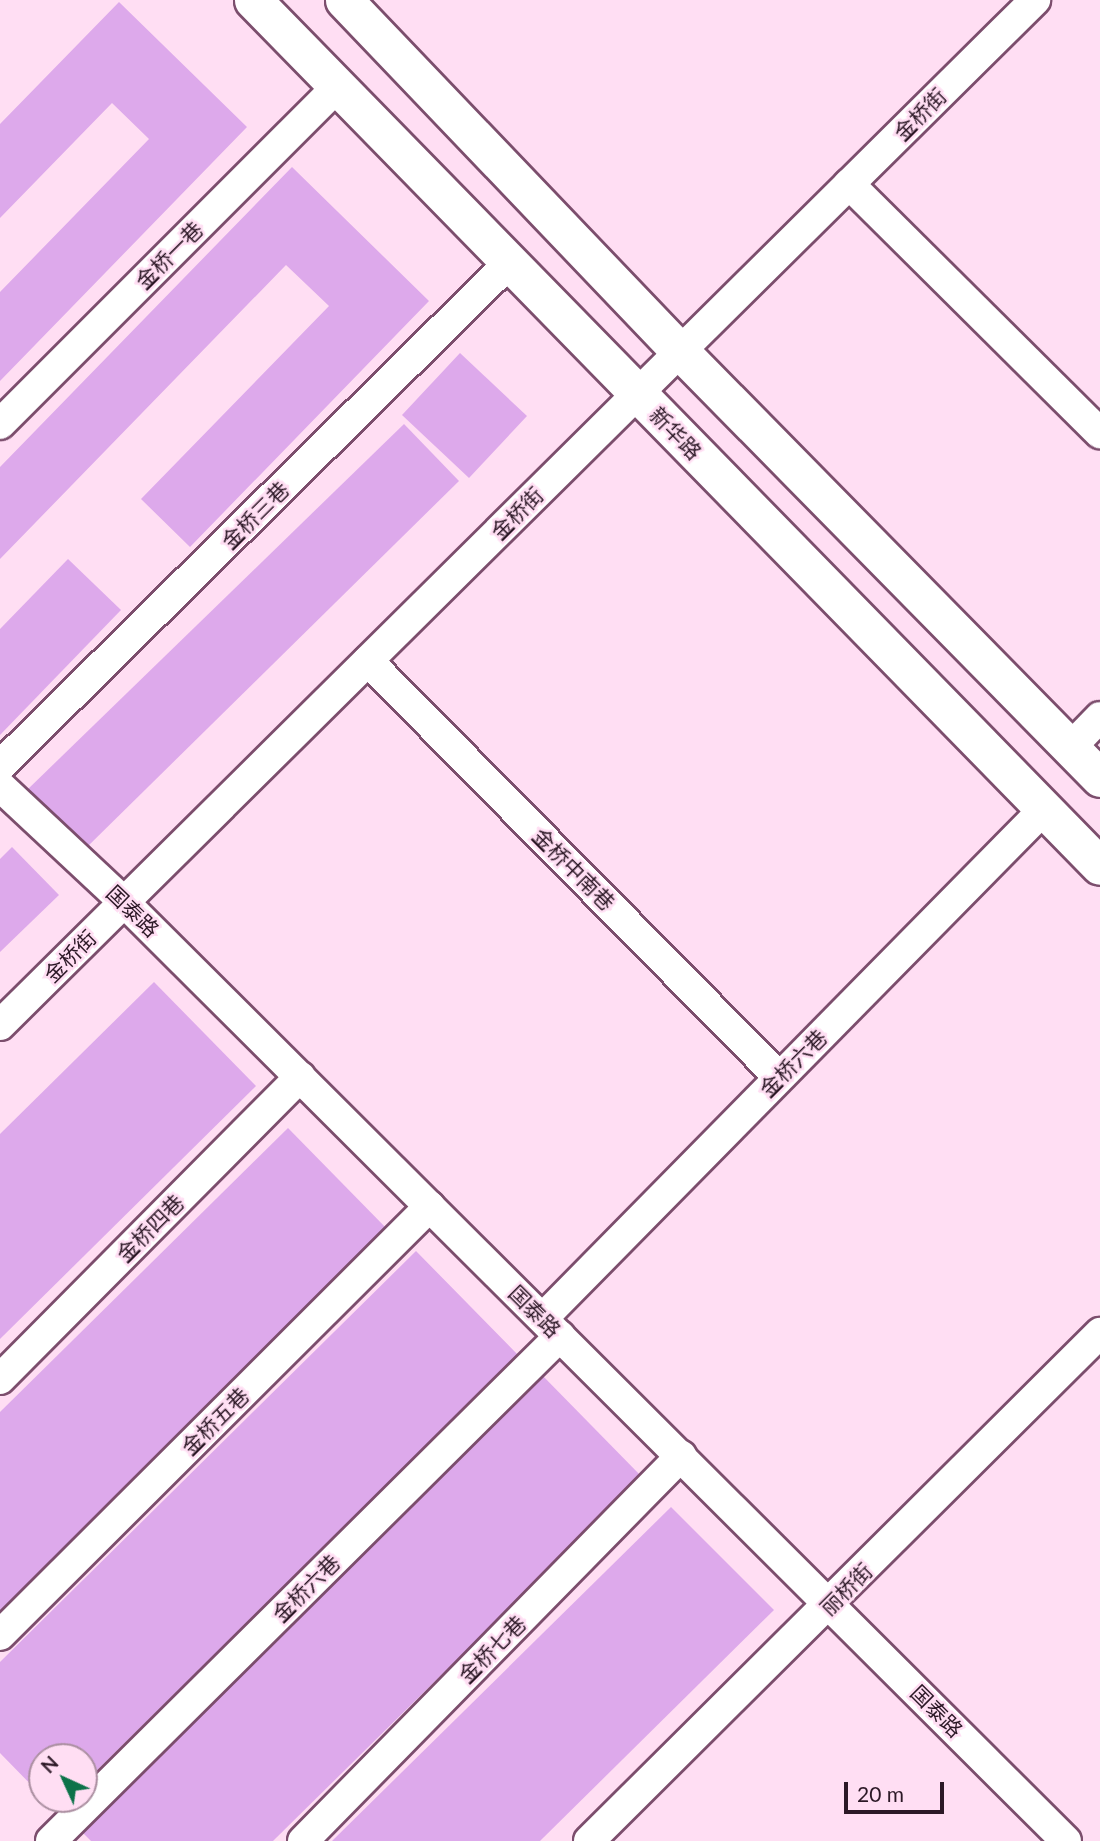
<!DOCTYPE html>
<meta charset="utf-8">
<style>
body{margin:0}
#map{position:relative;width:1100px;height:1841px;overflow:hidden;background:#ffdef3;font-family:Lato,"Noto Sans SC",sans-serif}
div>[style]{position:absolute}
.building>*{inset:0;background:#dda9eb}
.roads{filter:drop-shadow(2px 0 #7c4e6d) drop-shadow(-2px 0 #7c4e6d) drop-shadow(0 2px #7c4e6d) drop-shadow(0 -2px #7c4e6d)}
.minor>*{height:30px;margin:-15px;padding:0 15px;transform-origin:15px;border-radius:15px;background:#fff}
.tertiary>*{height:37px;margin:-18.5px;padding:0 18.5px;transform-origin:18.5px;border-radius:18.5px;background:#fff}
span{translate:-50% -50%;white-space:nowrap;text-align:center;line-height:1.15;-webkit-text-stroke:5px #ffdef3;paint-order:stroke}
.street-label{font-size:21px;color:#2c1826}
.north{position:absolute;left:28px;top:1743px;width:70px;height:70px;box-sizing:border-box;background:#ffdef3;border:2px solid #ab8fa1;border-radius:50%;rotate:315deg;font-size:19px;font-weight:700;line-height:28px;text-align:center;color:#2c1826}
.north::after{content:'';display:block;margin:auto;width:24px;height:32px;background:#0c7249;clip-path:polygon(50% 0,100% 100%,50% 72%,0 100%)}
.scale{position:absolute;left:844px;top:1782px;width:100px;height:32px;box-sizing:border-box;border:4px solid #2c1826;border-top:0;padding-left:9px;font-size:21px;line-height:24px;white-space:nowrap;color:#2c1826;-webkit-text-stroke:5px #ffdef3;paint-order:stroke}
</style>
<div id="map">
<div class="building">
<div style="clip-path:polygon(119px 2px,247px 127px,0 381px,0 292px,149px 139px,112px 103px,0 218px,0 124px)"></div>
<div style="clip-path:polygon(292px 167px,429px 301px,190px 547px,141px 499px,329px 306px,286px 265px,0 559px,0 467px)"></div>
<div style="clip-path:polygon(460px 353px,527px 416px,469px 478px,402px 415px)"></div>
<div style="clip-path:polygon(404px 424px,459px 481px,85px 849px,26px 791px)"></div>
<div style="clip-path:polygon(68px 559px,121px 610px,0 735px,0 629px)"></div>
<div style="clip-path:polygon(12px 847px,59px 895px,0 952px,0 859px)"></div>
<div style="clip-path:polygon(154px 982px,256px 1086px,0 1339px,0 1134px)"></div>
<div style="clip-path:polygon(288px 1128px,390px 1232px,0 1617px,0 1412px)"></div>
<div style="clip-path:polygon(416px 1251px,518px 1355px,84px 1783px,84px 1757px,42px 1757px,42px 1796px,0 1753px,0 1662px)"></div>
<div style="clip-path:polygon(540px 1373px,642px 1477px,273px 1841px,91px 1841px,78px 1828px)"></div>
<div style="clip-path:polygon(671px 1507px,774px 1610px,540px 1841px,332px 1841px)"></div>
<div style="clip-path:polygon(45px 1799px,68px 1799px,57px 1810px)"></div>
</div>
<div class="roads">
<div class="minor">
<div style="left:849px;top:184px;width:354px;rotate:44.8deg"></div>
<div style="left:0;top:424px;width:477px;rotate:-45deg"></div>
<div style="left:368px;top:661px;width:585px;rotate:45.35deg"></div>
<div style="left:1070px;top:748px;width:43px;rotate:-45.9deg"></div>
<div style="left:0;top:766px;width:716px;rotate:-44.66deg"></div>
<div style="left:0;top:786px;width:170px;rotate:43.1deg"></div>
<div style="left:124px;top:902px;width:1330px;rotate:44.91deg"></div>
<div style="left:0;top:1025px;width:1457px;rotate:-44.72deg"></div>
<div style="left:543px;top:1318px;width:714px;rotate:-45.45deg"></div>
<div style="left:0;top:1379px;width:426px;rotate:-45.2deg"></div>
<div style="left:0;top:1635px;width:607px;rotate:-44.93deg"></div>
<div style="left:51px;top:1841px;width:717px;rotate:-44.77deg"></div>
<div style="left:303px;top:1841px;width:540px;rotate:-45.53deg"></div>
<div style="left:589px;top:1841px;width:721px;rotate:-44.83deg"></div>
</div>
<div class="tertiary">
<div style="left:253px;top:0;width:1211px;rotate:45.64deg"></div>
<div style="left:344px;top:0;width:486px;rotate:46.3deg"></div>
<div style="left:680px;top:351px;width:599px;rotate:45.47deg"></div>
</div>
</div>
<div class="street-label">
<span style="left:920px;top:114px;rotate:-45deg">金桥街</span>
<span style="left:169px;top:255px;rotate:-45deg">金桥一巷</span>
<span style="left:676px;top:433px;rotate:46deg">新华路</span>
<span style="left:517px;top:513px;rotate:-45deg">金桥街</span>
<span style="left:255px;top:515px;rotate:-45deg">金桥三巷</span>
<span style="left:574px;top:869px;rotate:45deg">金桥中南巷</span>
<span style="left:133px;top:911px;rotate:44deg">国泰路</span>
<span style="left:70px;top:956px;rotate:-45deg">金桥街</span>
<span style="left:793px;top:1063px;rotate:-45deg">金桥六巷</span>
<span style="left:150px;top:1228px;rotate:-45deg">金桥四巷</span>
<span style="left:535px;top:1311px;rotate:45deg">国泰路</span>
<span style="left:215px;top:1421px;rotate:-45deg">金桥五巷</span>
<span style="left:306px;top:1588px;rotate:-45deg">金桥六巷</span>
<span style="left:846px;top:1589px;rotate:-45deg">丽桥街</span>
<span style="left:492px;top:1649px;rotate:-45deg">金桥七巷</span>
<span style="left:937px;top:1711px;rotate:45deg">国泰路</span>
</div>
<div class="north">N</div>
<div class="scale">20 m</div>
</div>
